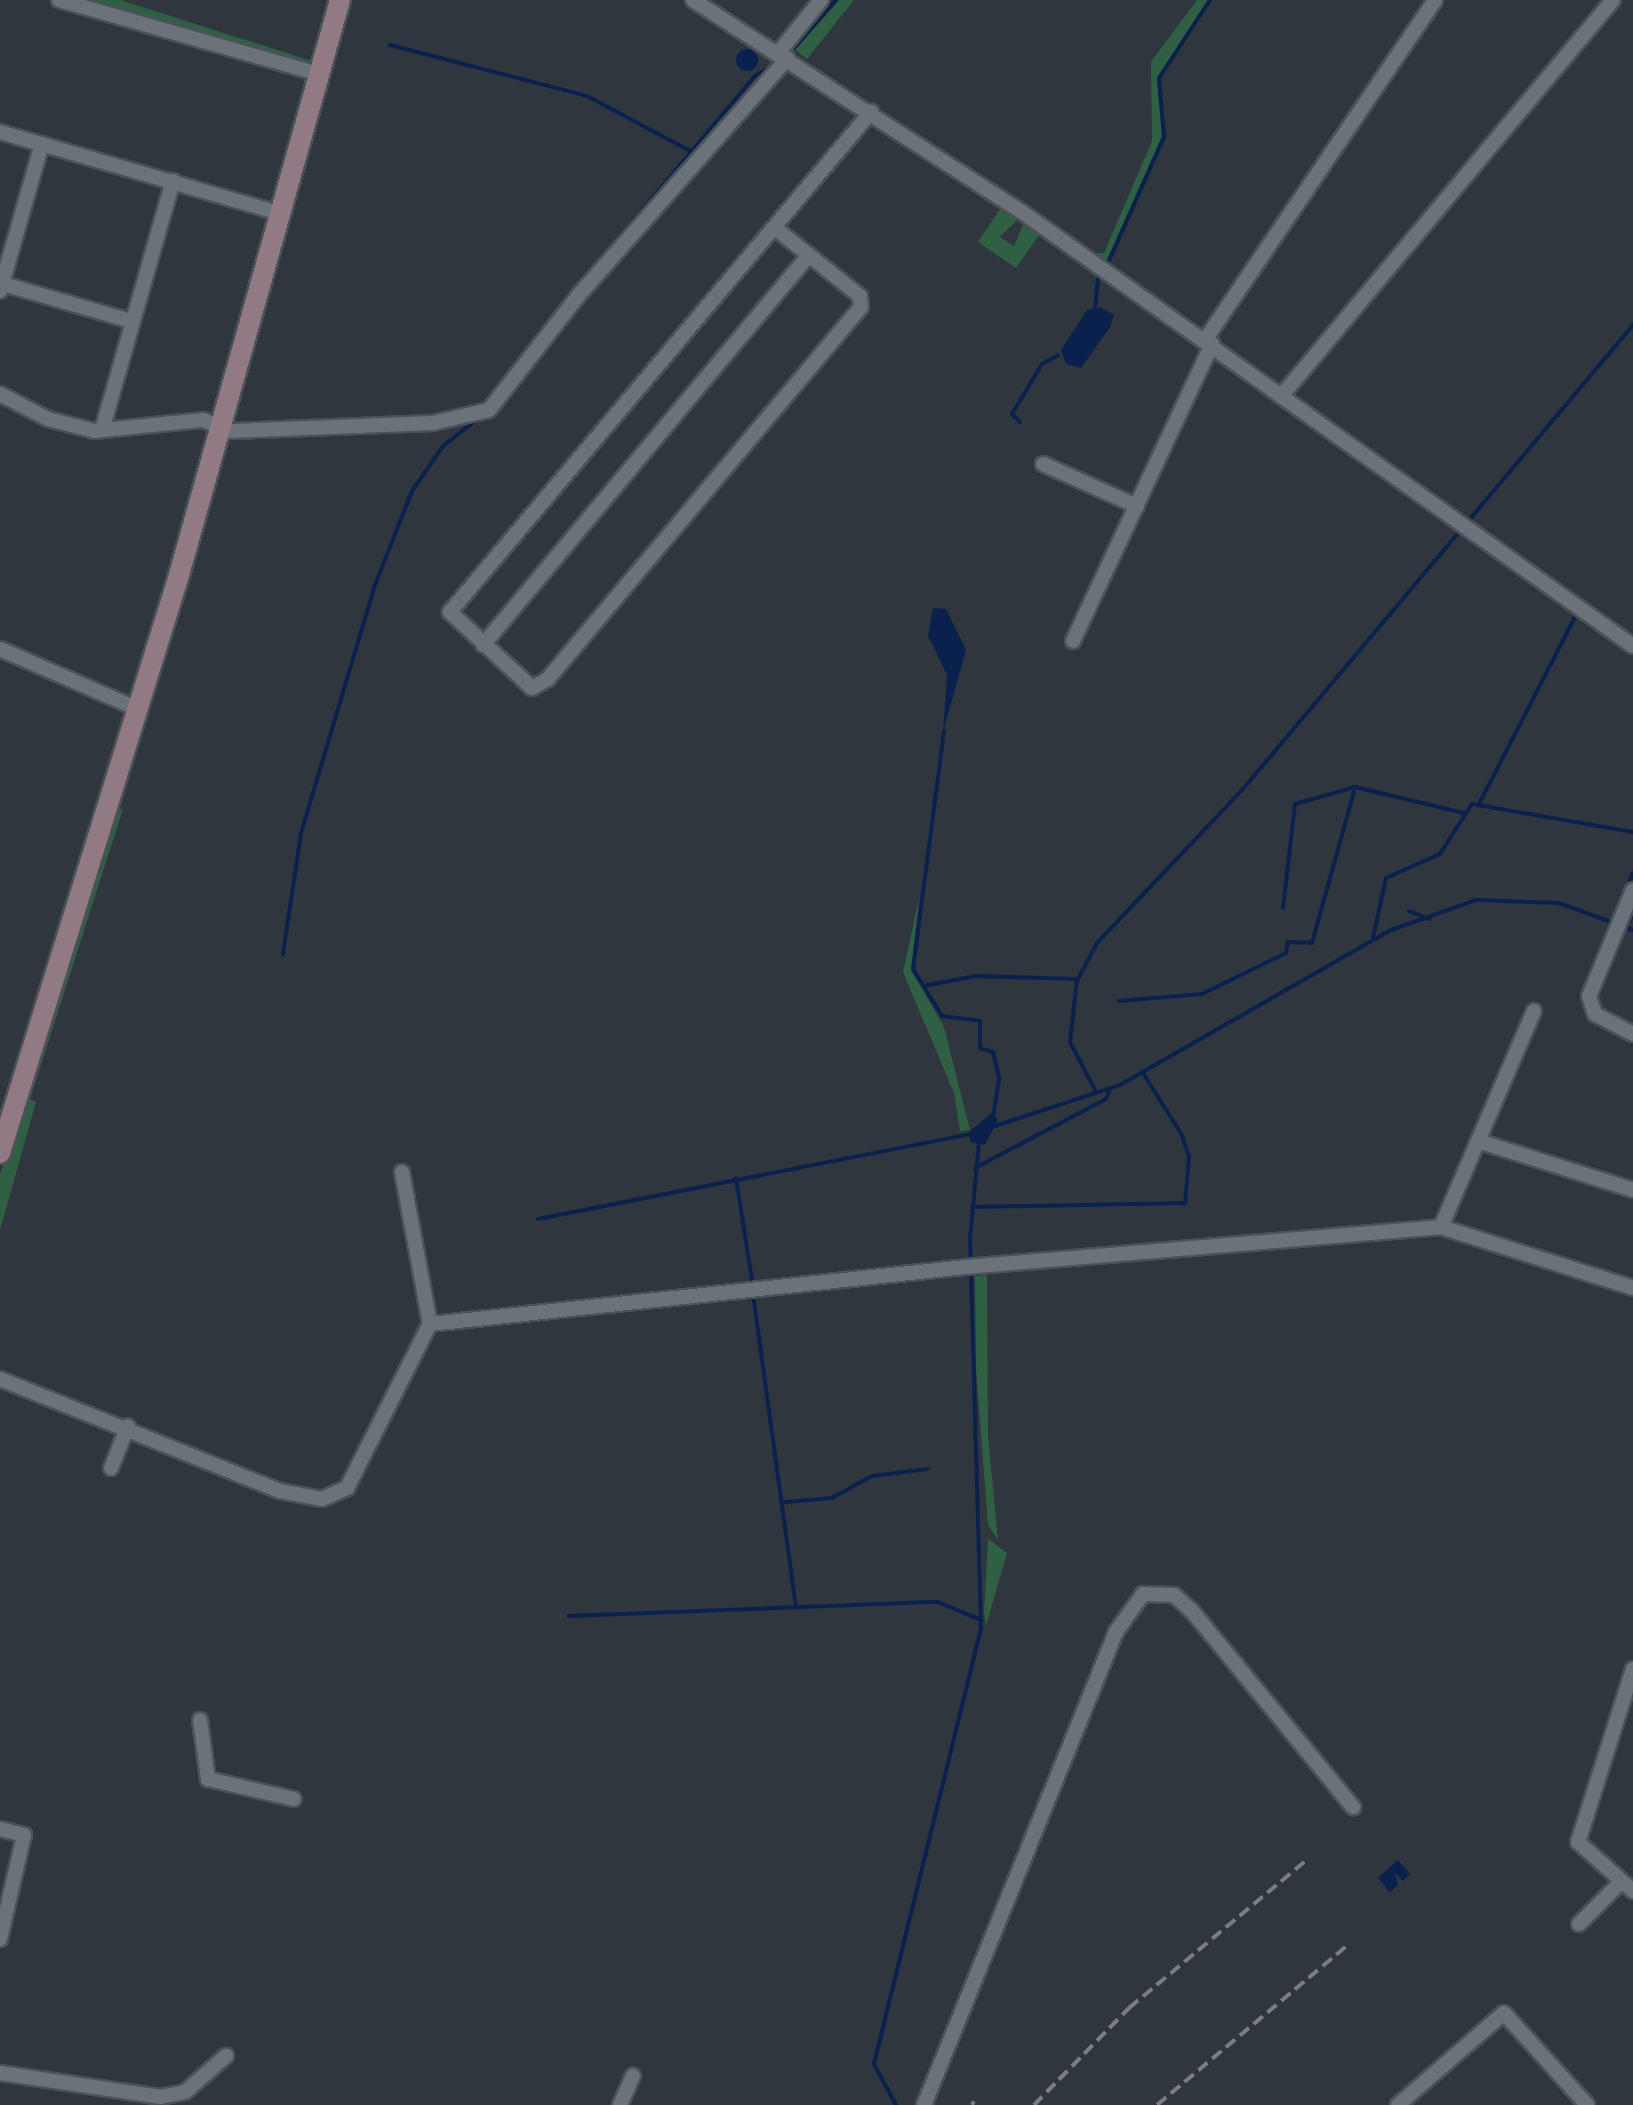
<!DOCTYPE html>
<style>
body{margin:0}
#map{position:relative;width:1633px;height:2105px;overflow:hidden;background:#2f363d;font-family:Figtree,sans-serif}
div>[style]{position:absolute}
.green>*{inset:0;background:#306044}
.water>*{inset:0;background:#09214c}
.round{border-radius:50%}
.stream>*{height:4px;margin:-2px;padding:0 2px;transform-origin:2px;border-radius:2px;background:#09214c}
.roads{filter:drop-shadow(2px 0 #4b5257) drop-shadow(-2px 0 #4b5257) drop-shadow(0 2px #4b5257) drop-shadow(0 -2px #4b5257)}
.minor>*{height:14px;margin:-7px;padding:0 7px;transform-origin:7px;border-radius:7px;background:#6b737a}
.secondary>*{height:20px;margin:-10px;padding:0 10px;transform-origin:10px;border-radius:10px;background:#927a85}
.rail>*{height:4px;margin-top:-2px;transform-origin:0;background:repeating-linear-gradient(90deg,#787e84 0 12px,transparent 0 18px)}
span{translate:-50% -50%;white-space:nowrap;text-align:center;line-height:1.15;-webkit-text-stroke:6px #1a1d20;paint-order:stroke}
</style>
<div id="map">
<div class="green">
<div style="clip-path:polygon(74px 0,120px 0,312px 61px,302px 64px)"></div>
<div style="clip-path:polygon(839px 0,854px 0,807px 59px,795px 50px)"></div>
<div style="clip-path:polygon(1197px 0,1208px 0,1157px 78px,1162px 136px,1106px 262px,1093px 253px,1104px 253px,1152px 141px,1151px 62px)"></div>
<div style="clip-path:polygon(1003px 205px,1020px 217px,1000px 237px,1014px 246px,1025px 220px,1042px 231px,1016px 268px,978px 242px)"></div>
<div style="clip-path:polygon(116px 809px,123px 809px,30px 1099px,36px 1102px,0 1230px,0 1175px)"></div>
<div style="clip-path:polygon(919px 898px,911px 970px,944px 1027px,970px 1130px,960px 1131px,954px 1093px,903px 972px)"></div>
<div style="clip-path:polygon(987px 1275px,988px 1437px,998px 1540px,988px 1525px,976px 1368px,975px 1276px)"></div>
<div style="clip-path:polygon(988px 1539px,1007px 1553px,986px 1626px,984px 1614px)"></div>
</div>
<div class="water">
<div class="round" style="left:736px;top:49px;width:22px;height:22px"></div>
<div style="clip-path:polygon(1100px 307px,1114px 315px,1110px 327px,1081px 368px,1066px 364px,1061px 350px,1087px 310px)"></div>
<div style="clip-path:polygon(933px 608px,946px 609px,966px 650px,943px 732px,947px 675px,928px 636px)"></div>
<div style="clip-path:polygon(992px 1113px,998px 1119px,985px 1145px,970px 1142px,969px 1132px)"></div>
<div style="clip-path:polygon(1398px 1860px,1410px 1874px,1403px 1881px,1395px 1873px,1398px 1885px,1390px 1892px,1378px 1878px)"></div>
</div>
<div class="stream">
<div style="left:390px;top:45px;width:203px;rotate:14.5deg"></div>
<div style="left:587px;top:96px;width:117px;rotate:28.1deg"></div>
<div style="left:794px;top:48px;width:64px;rotate:-48.8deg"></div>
<div style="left:1108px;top:263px;width:138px;rotate:-66deg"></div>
<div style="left:1164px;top:137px;width:59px;rotate:-94.8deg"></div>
<div style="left:1159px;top:78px;width:93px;rotate:-56.8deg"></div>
<div style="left:582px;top:282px;width:269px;rotate:-50deg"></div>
<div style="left:755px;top:76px;width:22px;rotate:-30deg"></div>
<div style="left:1095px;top:308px;width:29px;rotate:-84deg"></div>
<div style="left:1020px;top:422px;width:11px;rotate:-135deg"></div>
<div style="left:1012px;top:414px;width:58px;rotate:-59deg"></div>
<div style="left:1042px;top:364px;width:18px;rotate:-29deg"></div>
<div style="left:1500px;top:558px;width:72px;rotate:35.4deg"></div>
<div style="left:944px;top:731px;width:240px;rotate:97.4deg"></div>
<div style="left:913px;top:969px;width:55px;rotate:58.3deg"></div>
<div style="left:942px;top:1016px;width:38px;rotate:7deg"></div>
<div style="left:980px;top:1021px;width:27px;rotate:90deg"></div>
<div style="left:980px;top:1048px;width:14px;rotate:17deg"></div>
<div style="left:993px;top:1052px;width:28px;rotate:77deg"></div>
<div style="left:999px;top:1079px;width:38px;rotate:99deg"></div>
<div style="left:1480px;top:802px;width:215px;rotate:-62.8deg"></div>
<div style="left:1626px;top:890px;width:18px;rotate:-68deg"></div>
<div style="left:1283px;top:908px;width:105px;rotate:-83.4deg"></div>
<div style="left:1295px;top:804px;width:62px;rotate:-15.8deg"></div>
<div style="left:1355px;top:787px;width:112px;rotate:13.4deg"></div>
<div style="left:1409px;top:911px;width:22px;rotate:22deg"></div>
<div style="left:1626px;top:927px;width:14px;rotate:-60deg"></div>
<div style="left:1373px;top:938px;width:61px;rotate:-77.8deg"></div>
<div style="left:1386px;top:878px;width:59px;rotate:-24deg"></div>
<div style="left:1440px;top:854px;width:59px;rotate:-57.4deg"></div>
<div style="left:1472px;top:804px;width:163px;rotate:9.9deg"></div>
<div style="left:283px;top:954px;width:122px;rotate:-81.5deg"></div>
<div style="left:301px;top:833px;width:259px;rotate:-73.4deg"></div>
<div style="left:375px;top:585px;width:101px;rotate:-68.5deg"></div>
<div style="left:412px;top:491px;width:55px;rotate:-55.4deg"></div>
<div style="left:443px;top:446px;width:47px;rotate:-38.1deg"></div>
<div style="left:1077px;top:979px;width:63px;rotate:96.3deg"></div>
<div style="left:1070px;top:1042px;width:54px;rotate:62.5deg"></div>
<div style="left:924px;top:986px;width:52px;rotate:-11.1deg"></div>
<div style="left:975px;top:976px;width:103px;rotate:1.7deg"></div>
<div style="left:1078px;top:979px;width:41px;rotate:-62.2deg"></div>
<div style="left:1097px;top:943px;width:212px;rotate:-46.5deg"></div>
<div style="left:1243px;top:789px;width:606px;rotate:-49.95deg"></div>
<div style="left:1119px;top:1001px;width:83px;rotate:-4.8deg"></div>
<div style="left:1202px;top:994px;width:93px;rotate:-26deg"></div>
<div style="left:1286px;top:953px;width:11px;rotate:-80deg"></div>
<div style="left:1288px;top:942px;width:24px;rotate:2deg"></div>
<div style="left:1312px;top:943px;width:157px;rotate:-74.5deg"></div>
<div style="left:992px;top:1127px;width:135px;rotate:-18.2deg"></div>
<div style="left:1120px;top:1085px;width:312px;rotate:-29.8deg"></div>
<div style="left:1391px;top:930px;width:90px;rotate:-19.4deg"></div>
<div style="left:1476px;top:900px;width:83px;rotate:2.1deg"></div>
<div style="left:1559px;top:903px;width:79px;rotate:20deg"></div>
<div style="left:975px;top:1168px;width:148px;rotate:-27.8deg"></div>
<div style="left:1106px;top:1099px;width:11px;rotate:-68deg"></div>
<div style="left:736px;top:1178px;width:109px;rotate:81.1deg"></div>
<div style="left:972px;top:1207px;width:213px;rotate:-1.1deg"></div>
<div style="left:1185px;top:1203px;width:46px;rotate:-85deg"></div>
<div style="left:1189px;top:1157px;width:23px;rotate:-108deg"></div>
<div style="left:1182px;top:1135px;width:73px;rotate:-122.2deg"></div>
<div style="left:538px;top:1219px;width:442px;rotate:-11.1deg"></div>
<div style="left:753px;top:1294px;width:316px;rotate:82.2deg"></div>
<div style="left:785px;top:1502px;width:47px;rotate:-4.9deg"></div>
<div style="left:832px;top:1498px;width:46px;rotate:-28.8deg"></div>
<div style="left:872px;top:1476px;width:56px;rotate:-7.1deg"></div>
<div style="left:569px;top:1616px;width:369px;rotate:-2.2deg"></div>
<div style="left:938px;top:1602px;width:47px;rotate:22.7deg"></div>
<div style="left:896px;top:2105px;width:47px;rotate:-118.2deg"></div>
<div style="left:874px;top:2064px;width:449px;rotate:-76.2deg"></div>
<div style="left:981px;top:1628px;width:389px;rotate:-91.6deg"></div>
<div style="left:970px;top:1239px;width:97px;rotate:-84.7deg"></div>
</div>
<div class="roads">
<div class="minor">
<div style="left:59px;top:0;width:270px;rotate:15.9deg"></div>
<div style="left:693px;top:0;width:391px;rotate:32.8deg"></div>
<div style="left:1022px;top:212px;width:749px;rotate:35.39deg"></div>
<div style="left:779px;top:52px;width:67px;rotate:-51.1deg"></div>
<div style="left:0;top:132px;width:291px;rotate:16.2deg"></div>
<div style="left:775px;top:228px;width:109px;rotate:38.7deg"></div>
<div style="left:860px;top:296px;width:11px;rotate:85deg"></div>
<div style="left:861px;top:307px;width:486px;rotate:130.1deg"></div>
<div style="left:548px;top:679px;width:18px;rotate:151deg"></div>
<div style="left:532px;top:688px;width:112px;rotate:-137.2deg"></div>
<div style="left:450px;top:612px;width:654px;rotate:-49.9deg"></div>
<div style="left:0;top:283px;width:136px;rotate:16.2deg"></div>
<div style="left:0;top:291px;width:153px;rotate:-74.1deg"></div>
<div style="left:1205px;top:340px;width:410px;rotate:-55.9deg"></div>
<div style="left:0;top:394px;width:54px;rotate:27.5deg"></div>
<div style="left:48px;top:419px;width:48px;rotate:14.6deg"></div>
<div style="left:94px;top:431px;width:110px;rotate:-5.8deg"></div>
<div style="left:203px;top:420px;width:31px;rotate:21deg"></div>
<div style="left:232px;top:431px;width:201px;rotate:-2.3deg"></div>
<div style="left:433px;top:423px;width:57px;rotate:-13.1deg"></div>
<div style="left:489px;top:410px;width:145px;rotate:-52deg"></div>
<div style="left:578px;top:296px;width:317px;rotate:-48.6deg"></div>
<div style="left:1283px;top:394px;width:514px;rotate:-50.05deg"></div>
<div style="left:102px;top:430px;width:259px;rotate:-74.1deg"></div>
<div style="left:1043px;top:464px;width:103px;rotate:24.1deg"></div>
<div style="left:1073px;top:641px;width:328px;rotate:-64.9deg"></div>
<div style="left:483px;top:645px;width:508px;rotate:-50.11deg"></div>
<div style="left:0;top:649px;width:150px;rotate:23.5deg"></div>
<div style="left:1633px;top:890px;width:115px;rotate:112.5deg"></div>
<div style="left:1589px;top:996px;width:19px;rotate:72deg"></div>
<div style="left:1595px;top:1014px;width:43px;rotate:27.8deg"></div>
<div style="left:1534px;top:1011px;width:235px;rotate:113.3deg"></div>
<div style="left:1441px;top:1227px;width:201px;rotate:17.6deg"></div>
<div style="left:1478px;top:1141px;width:163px;rotate:17.5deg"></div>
<div style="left:402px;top:1172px;width:155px;rotate:79.6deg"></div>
<div style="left:0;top:1379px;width:302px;rotate:21.8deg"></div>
<div style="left:280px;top:1491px;width:43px;rotate:10.8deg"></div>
<div style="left:322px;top:1499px;width:27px;rotate:-24deg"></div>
<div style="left:347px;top:1488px;width:184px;rotate:-63.2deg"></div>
<div style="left:430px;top:1324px;width:539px;rotate:-6.07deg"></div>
<div style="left:966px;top:1267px;width:477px;rotate:-4.8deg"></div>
<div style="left:111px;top:1468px;width:45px;rotate:-68deg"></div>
<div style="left:1633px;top:1669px;width:182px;rotate:107.6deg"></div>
<div style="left:1578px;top:1842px;width:74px;rotate:41.7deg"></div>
<div style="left:200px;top:1720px;width:60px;rotate:82.3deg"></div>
<div style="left:208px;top:1779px;width:88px;rotate:13.1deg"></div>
<div style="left:0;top:1829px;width:25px;rotate:14deg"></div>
<div style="left:24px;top:1835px;width:107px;rotate:103deg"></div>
<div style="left:1579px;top:1924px;width:59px;rotate:-45deg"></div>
<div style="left:0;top:2073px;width:162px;rotate:8.5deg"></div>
<div style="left:160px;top:2097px;width:25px;rotate:-11deg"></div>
<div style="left:185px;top:2092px;width:55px;rotate:-41.3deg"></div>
<div style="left:620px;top:2105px;width:32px;rotate:-66deg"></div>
<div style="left:924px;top:2105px;width:510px;rotate:-67.91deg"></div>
<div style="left:1116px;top:1632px;width:47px;rotate:-54.6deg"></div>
<div style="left:1143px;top:1594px;width:31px;rotate:2deg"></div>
<div style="left:1174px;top:1595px;width:24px;rotate:42deg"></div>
<div style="left:1192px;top:1611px;width:254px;rotate:50.6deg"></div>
<div style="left:1398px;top:2105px;width:140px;rotate:-41deg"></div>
<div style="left:1504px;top:2013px;width:124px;rotate:47.9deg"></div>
</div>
<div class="secondary">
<div style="left:0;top:1153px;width:605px;rotate:-72.79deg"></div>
<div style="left:179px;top:575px;width:597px;rotate:-74.36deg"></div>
</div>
</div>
<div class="rail">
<div style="left:972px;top:2105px;width:4px;rotate:-63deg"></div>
<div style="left:1034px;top:2105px;width:136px;rotate:-45.6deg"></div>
<div style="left:1129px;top:2008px;width:234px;rotate:-39.8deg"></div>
<div style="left:1157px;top:2105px;width:251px;rotate:-40deg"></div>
</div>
</div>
